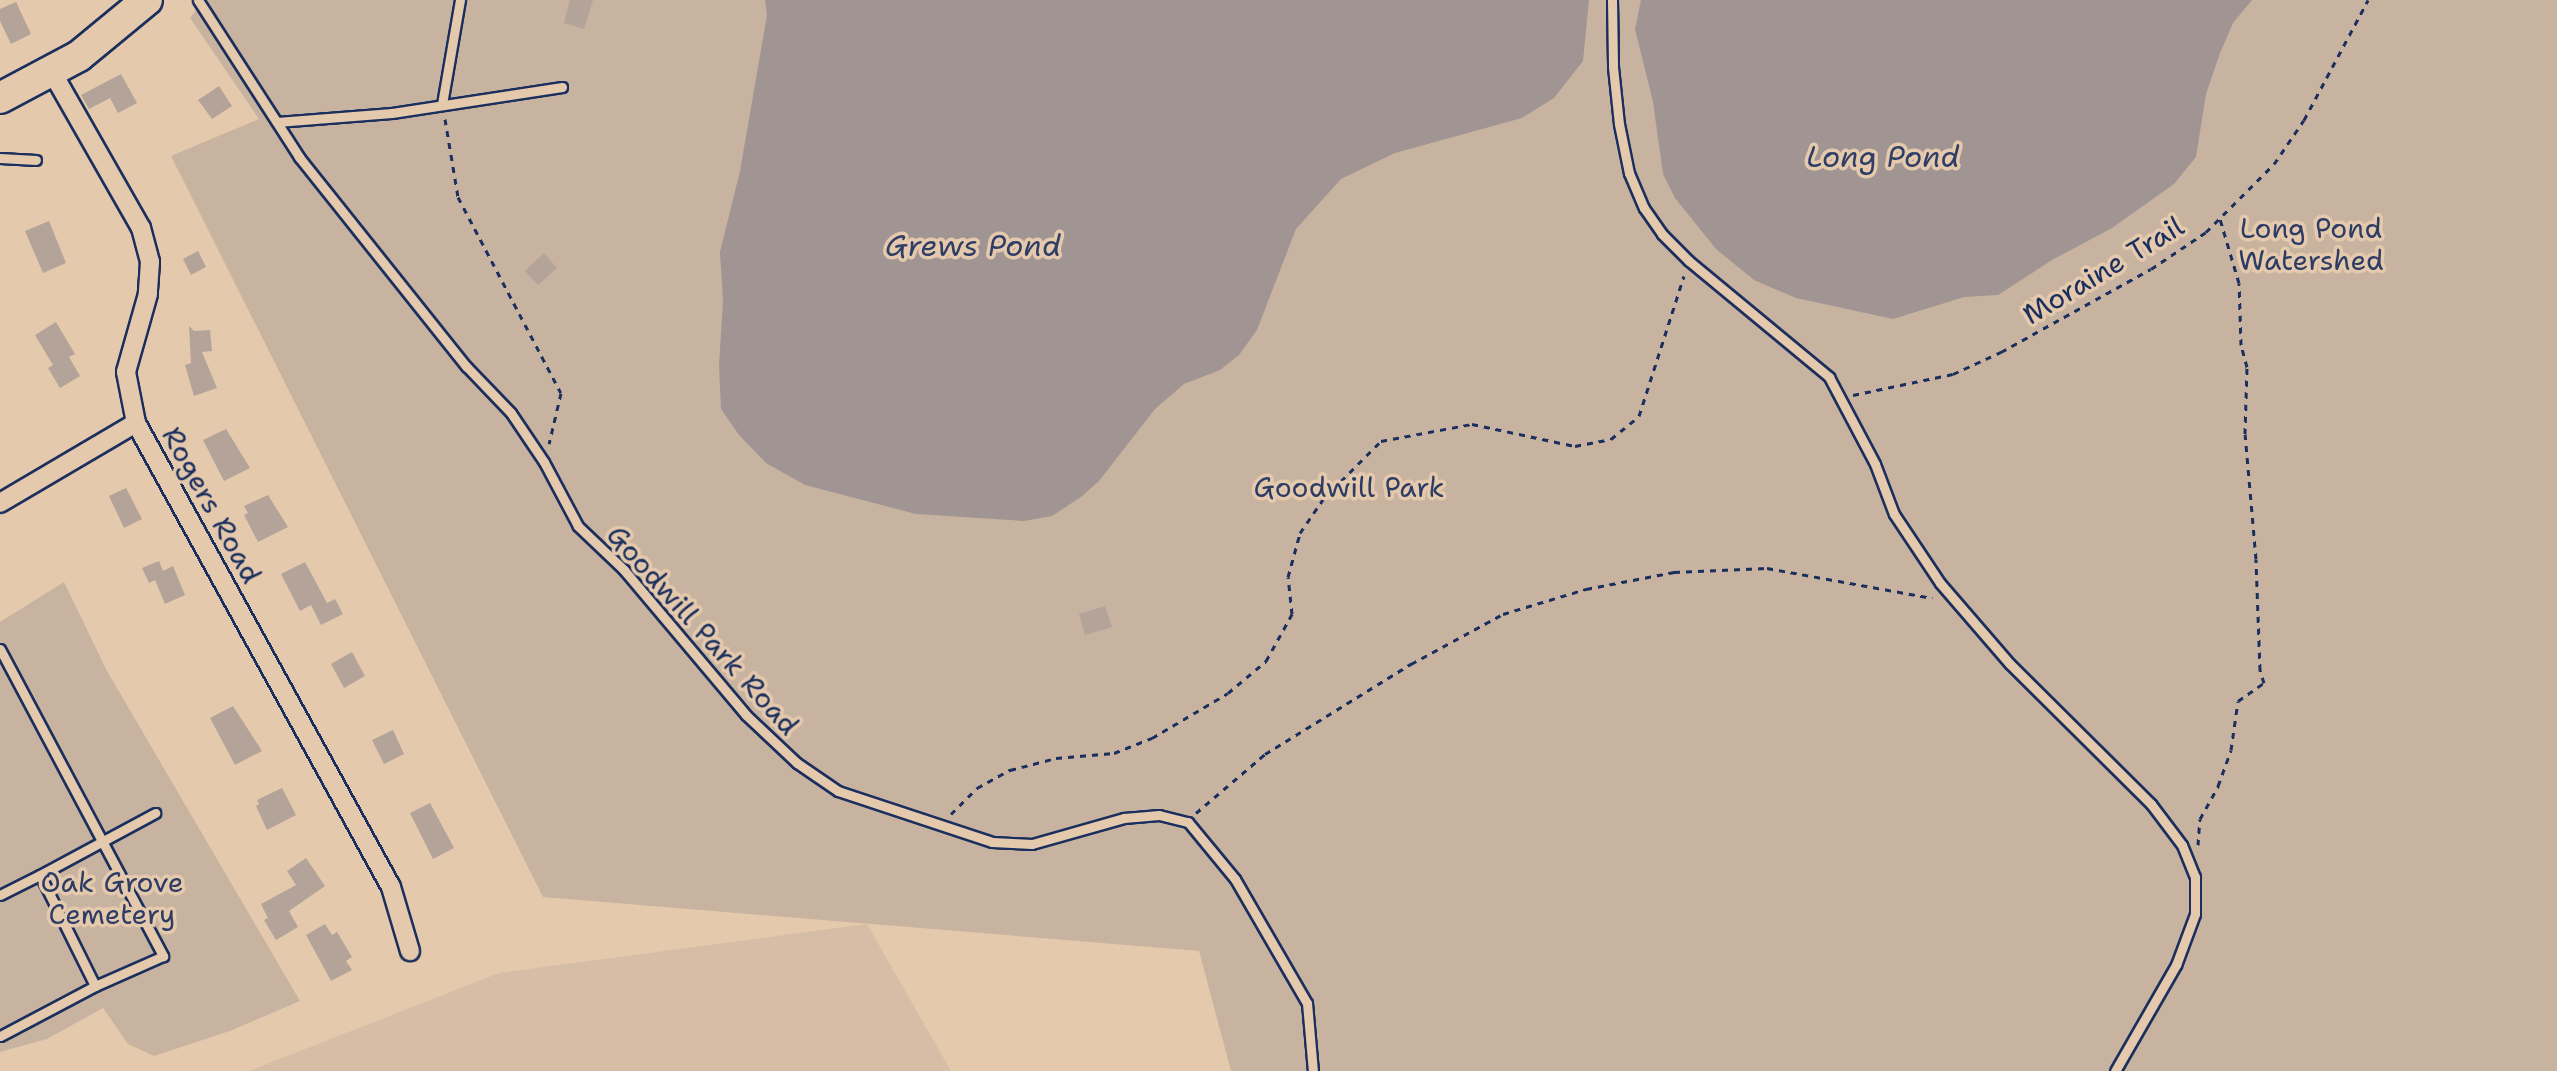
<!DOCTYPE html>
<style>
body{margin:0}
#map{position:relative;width:2557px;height:1071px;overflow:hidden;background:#e5c9ac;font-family:"Shantell Sans",sans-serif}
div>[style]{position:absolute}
.built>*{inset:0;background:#d6bea6}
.green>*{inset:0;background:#c8b3a0}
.water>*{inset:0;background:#a09592}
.building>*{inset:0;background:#b3a398}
.path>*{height:3px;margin-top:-1.5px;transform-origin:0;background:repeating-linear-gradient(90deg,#1b2f5e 0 6px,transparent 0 12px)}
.roads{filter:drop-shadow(2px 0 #1b2f5e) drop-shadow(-2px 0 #1b2f5e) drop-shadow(0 2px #1b2f5e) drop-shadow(0 -2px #1b2f5e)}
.service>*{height:9px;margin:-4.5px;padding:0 4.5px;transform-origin:4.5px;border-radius:4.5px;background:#e5c9ac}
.minor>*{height:18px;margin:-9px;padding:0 9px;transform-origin:9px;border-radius:9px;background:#e5c9ac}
.trunk>*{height:30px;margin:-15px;padding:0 15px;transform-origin:15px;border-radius:15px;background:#e5c9ac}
span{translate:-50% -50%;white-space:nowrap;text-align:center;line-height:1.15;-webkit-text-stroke:7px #e5c9ac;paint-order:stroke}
.park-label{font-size:28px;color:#2c3c65}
.street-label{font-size:28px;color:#1b2f5e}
.water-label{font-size:30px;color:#2f3e66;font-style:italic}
</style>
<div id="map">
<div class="built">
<div style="clip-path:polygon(867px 924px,951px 1071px,249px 1071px,499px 973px)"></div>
</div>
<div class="green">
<div style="clip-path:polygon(203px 0,2557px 0,2557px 1071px,1231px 1071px,1199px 951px,543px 897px,171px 156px,259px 119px,190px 18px)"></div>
<div style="clip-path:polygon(64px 582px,107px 671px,300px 1001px,230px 1031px,154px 1056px,128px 1044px,103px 1008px,47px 1039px,0 1052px,0 622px)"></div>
</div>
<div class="water">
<div style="clip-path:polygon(765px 0,1589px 0,1583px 61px,1554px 98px,1522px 118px,1395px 153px,1341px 179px,1296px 229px,1257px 330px,1239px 355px,1220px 370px,1184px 384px,1155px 409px,1099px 481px,1081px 497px,1052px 516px,1024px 521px,916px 514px,805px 485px,766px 463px,739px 435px,721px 409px,719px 365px,723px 301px,720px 252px,740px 171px,767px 15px)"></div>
<div style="clip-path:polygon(1641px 0,2252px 0,2233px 23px,2220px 53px,2206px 94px,2196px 157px,2174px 184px,2112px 228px,2052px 260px,1998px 295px,1964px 297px,1893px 319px,1796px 298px,1754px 280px,1716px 249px,1675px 198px,1663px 174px,1653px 102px,1635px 29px)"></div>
</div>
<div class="building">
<div style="clip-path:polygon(570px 0,593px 0,584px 29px,564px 23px)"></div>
<div style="clip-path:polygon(16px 2px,31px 34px,11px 44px,0 21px,0 9px)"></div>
<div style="clip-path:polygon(121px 74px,137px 103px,118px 113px,110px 98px,89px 109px,81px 95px)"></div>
<div style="clip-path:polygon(219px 86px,232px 106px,212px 119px,198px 100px)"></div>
<div style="clip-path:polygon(49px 221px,66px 263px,43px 273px,25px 231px)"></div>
<div style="clip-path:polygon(198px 251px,206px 267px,191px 275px,183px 259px)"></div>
<div style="clip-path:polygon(544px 253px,557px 268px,538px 285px,525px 271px)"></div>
<div style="clip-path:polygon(56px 322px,75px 354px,69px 357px,80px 376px,60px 388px,48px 368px,53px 365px,35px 335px)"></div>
<div style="clip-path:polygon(189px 326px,194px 331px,210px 330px,212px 351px,202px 352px,217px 388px,194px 396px,185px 365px,191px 363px)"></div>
<div style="clip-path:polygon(226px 429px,250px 468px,224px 481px,203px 440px)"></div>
<div style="clip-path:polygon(126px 488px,142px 519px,124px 528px,109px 496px)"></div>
<div style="clip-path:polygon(268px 495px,288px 527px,258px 542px,244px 515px,248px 513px,244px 506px)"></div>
<div style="clip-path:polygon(159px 561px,163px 571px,173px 566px,185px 595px,165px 604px,155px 580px,149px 583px,142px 568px)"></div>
<div style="clip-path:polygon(305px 562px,327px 603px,335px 599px,343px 614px,321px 625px,311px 605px,300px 611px,281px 574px)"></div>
<div style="clip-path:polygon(1105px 606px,1112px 627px,1085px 635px,1079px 614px)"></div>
<div style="clip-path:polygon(352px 652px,365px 676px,344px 688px,331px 664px)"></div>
<div style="clip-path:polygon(233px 706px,262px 751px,235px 765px,210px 718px)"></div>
<div style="clip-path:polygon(393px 730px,404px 754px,384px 764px,372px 740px)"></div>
<div style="clip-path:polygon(282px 788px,296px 815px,267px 830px,256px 806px,259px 804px,257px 800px)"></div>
<div style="clip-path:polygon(430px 803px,454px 848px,433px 859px,410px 813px)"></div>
<div style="clip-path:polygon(306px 858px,325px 886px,289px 911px,298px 927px,276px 940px,264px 920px,268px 918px,261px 904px,296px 885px,287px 871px)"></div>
<div style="clip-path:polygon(325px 924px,332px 935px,337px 932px,352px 957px,346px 961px,352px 970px,331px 981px,306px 935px)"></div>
</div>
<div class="path">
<div style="left:445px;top:119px;width:79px;rotate:80.5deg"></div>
<div style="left:458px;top:197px;width:221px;rotate:62.3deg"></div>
<div style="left:561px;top:393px;width:52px;rotate:103.2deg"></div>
<div style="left:1853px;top:395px;width:102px;rotate:-11.9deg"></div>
<div style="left:1953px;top:374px;width:53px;rotate:-24.6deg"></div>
<div style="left:2001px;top:352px;width:171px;rotate:-29deg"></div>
<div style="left:2151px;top:269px;width:66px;rotate:-33.9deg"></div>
<div style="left:2206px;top:232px;width:96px;rotate:-45deg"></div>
<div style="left:2274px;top:164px;width:53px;rotate:-55.7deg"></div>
<div style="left:2304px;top:120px;width:136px;rotate:-61.9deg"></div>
<div style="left:1196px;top:813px;width:91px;rotate:-40.5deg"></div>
<div style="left:1265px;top:754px;width:172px;rotate:-31.7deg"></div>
<div style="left:1411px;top:664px;width:105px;rotate:-28.5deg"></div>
<div style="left:1503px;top:614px;width:87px;rotate:-16.8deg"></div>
<div style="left:1586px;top:589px;width:90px;rotate:-10.9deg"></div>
<div style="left:1674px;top:572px;width:93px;rotate:-2.5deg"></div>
<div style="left:1767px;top:568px;width:168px;rotate:10.3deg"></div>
<div style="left:951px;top:814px;width:37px;rotate:-45deg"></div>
<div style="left:977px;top:788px;width:38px;rotate:-29deg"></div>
<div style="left:1010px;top:770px;width:48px;rotate:-14.6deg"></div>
<div style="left:1056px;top:758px;width:58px;rotate:-4.9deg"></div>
<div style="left:1114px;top:753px;width:41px;rotate:-21.5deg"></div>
<div style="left:1152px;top:738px;width:88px;rotate:-30.6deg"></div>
<div style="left:1228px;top:693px;width:50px;rotate:-40.1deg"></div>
<div style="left:1266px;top:661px;width:54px;rotate:-61deg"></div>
<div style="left:1292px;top:614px;width:37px;rotate:-96deg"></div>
<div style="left:1288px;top:577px;width:46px;rotate:-74.7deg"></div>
<div style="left:1300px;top:533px;width:42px;rotate:-55.6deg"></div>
<div style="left:1324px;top:498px;width:81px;rotate:-45deg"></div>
<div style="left:1381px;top:441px;width:93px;rotate:-10.6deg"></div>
<div style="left:1472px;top:424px;width:105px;rotate:12.1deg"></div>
<div style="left:1575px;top:446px;width:37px;rotate:-11deg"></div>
<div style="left:1611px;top:439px;width:36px;rotate:-39deg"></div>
<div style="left:1639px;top:416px;width:147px;rotate:-72.2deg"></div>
<div style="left:2198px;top:845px;width:26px;rotate:-86deg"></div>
<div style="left:2200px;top:819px;width:38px;rotate:-61deg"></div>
<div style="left:2218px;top:786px;width:38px;rotate:-70deg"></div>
<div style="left:2231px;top:750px;width:49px;rotate:-81.9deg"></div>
<div style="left:2238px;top:701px;width:32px;rotate:-35deg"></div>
<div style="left:2264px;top:683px;width:14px;rotate:-107deg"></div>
<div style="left:2260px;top:670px;width:111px;rotate:-92.1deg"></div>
<div style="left:2256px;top:559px;width:125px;rotate:-95deg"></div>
<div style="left:2245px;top:434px;width:67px;rotate:-88.3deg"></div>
<div style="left:2247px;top:367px;width:23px;rotate:-105deg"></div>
<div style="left:2241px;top:345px;width:62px;rotate:-91.8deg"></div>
<div style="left:2239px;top:283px;width:67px;rotate:-106.5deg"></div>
</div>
<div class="roads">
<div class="service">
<div style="left:198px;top:0;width:187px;rotate:57.2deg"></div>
<div style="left:299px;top:157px;width:268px;rotate:51.4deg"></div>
<div style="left:466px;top:366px;width:65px;rotate:46.2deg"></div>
<div style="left:511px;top:413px;width:59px;rotate:56deg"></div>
<div style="left:544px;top:462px;width:72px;rotate:62deg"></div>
<div style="left:578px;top:526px;width:64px;rotate:43.7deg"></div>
<div style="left:624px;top:570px;width:189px;rotate:49.9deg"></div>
<div style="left:746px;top:715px;width:70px;rotate:43.3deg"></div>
<div style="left:797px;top:763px;width:50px;rotate:34.3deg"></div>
<div style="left:838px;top:791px;width:162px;rotate:18.3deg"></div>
<div style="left:992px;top:842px;width:40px;rotate:2.9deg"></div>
<div style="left:1032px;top:844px;width:96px;rotate:-15.8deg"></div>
<div style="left:1124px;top:818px;width:35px;rotate:-5deg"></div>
<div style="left:1159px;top:815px;width:30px;rotate:14deg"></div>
<div style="left:1188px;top:822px;width:74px;rotate:50.5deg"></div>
<div style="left:1235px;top:879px;width:143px;rotate:59.9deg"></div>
<div style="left:1307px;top:1003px;width:68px;rotate:85deg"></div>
<div style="left:1612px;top:0;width:67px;rotate:89.1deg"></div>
<div style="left:1613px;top:67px;width:57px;rotate:84deg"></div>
<div style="left:1619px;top:124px;width:50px;rotate:78.5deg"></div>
<div style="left:1629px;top:173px;width:38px;rotate:67deg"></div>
<div style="left:1644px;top:208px;width:32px;rotate:55deg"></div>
<div style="left:1662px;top:234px;width:38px;rotate:45deg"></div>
<div style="left:1689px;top:261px;width:182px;rotate:39.6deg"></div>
<div style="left:1829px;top:377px;width:98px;rotate:62.1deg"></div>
<div style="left:1875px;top:464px;width:53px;rotate:69.2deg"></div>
<div style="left:1894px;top:514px;width:83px;rotate:56.3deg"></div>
<div style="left:1940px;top:583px;width:107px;rotate:49.2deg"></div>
<div style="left:2010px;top:664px;width:199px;rotate:44.8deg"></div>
<div style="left:2151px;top:804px;width:51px;rotate:52.9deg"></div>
<div style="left:2182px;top:845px;width:35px;rotate:68deg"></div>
<div style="left:2195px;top:877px;width:37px;rotate:90deg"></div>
<div style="left:2195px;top:914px;width:54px;rotate:110.4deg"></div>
<div style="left:2176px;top:965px;width:122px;rotate:119.9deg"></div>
<div style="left:442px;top:104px;width:106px;rotate:-80.2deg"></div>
<div style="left:277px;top:122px;width:115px;rotate:-4.5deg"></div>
<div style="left:392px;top:113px;width:172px;rotate:-8.7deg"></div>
<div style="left:0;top:158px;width:36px;rotate:3deg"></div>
<div style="left:0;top:649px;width:348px;rotate:62deg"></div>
<div style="left:163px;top:956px;width:74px;rotate:156.2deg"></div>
<div style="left:40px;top:875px;width:131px;rotate:-28.3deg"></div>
<div style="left:0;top:895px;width:45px;rotate:-26.6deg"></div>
<div style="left:40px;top:875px;width:124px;rotate:63.6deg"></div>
<div style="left:95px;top:986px;width:107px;rotate:152.2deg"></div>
</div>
<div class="minor">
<div style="left:52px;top:72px;width:180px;rotate:60.3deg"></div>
<div style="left:141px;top:228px;width:35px;rotate:75deg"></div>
<div style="left:150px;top:262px;width:32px;rotate:94deg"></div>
<div style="left:148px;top:294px;width:81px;rotate:105.8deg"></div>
<div style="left:126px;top:372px;width:52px;rotate:78.9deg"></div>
<div style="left:136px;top:423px;width:529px;rotate:61.21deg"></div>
<div style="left:391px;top:887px;width:67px;rotate:73.5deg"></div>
<div style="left:0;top:503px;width:158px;rotate:-30.5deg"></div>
</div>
<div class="trunk">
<div style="left:0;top:98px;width:89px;rotate:-28deg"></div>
<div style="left:79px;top:56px;width:88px;rotate:-39.5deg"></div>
</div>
</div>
<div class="park-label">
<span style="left:2311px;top:244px">Long Pond<br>Watershed</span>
<span style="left:1349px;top:487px">Goodwill Park</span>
<span style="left:112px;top:898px">Oak Grove<br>Cemetery</span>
</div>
<div class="street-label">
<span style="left:2103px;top:270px;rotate:-31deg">Moraine Trail</span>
<span style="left:212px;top:505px;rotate:61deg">Rogers Road</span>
<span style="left:703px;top:630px;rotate:48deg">Goodwill Park Road</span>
</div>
<div class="water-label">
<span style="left:1883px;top:157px">Long Pond</span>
<span style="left:973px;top:246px">Grews Pond</span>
</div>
</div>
